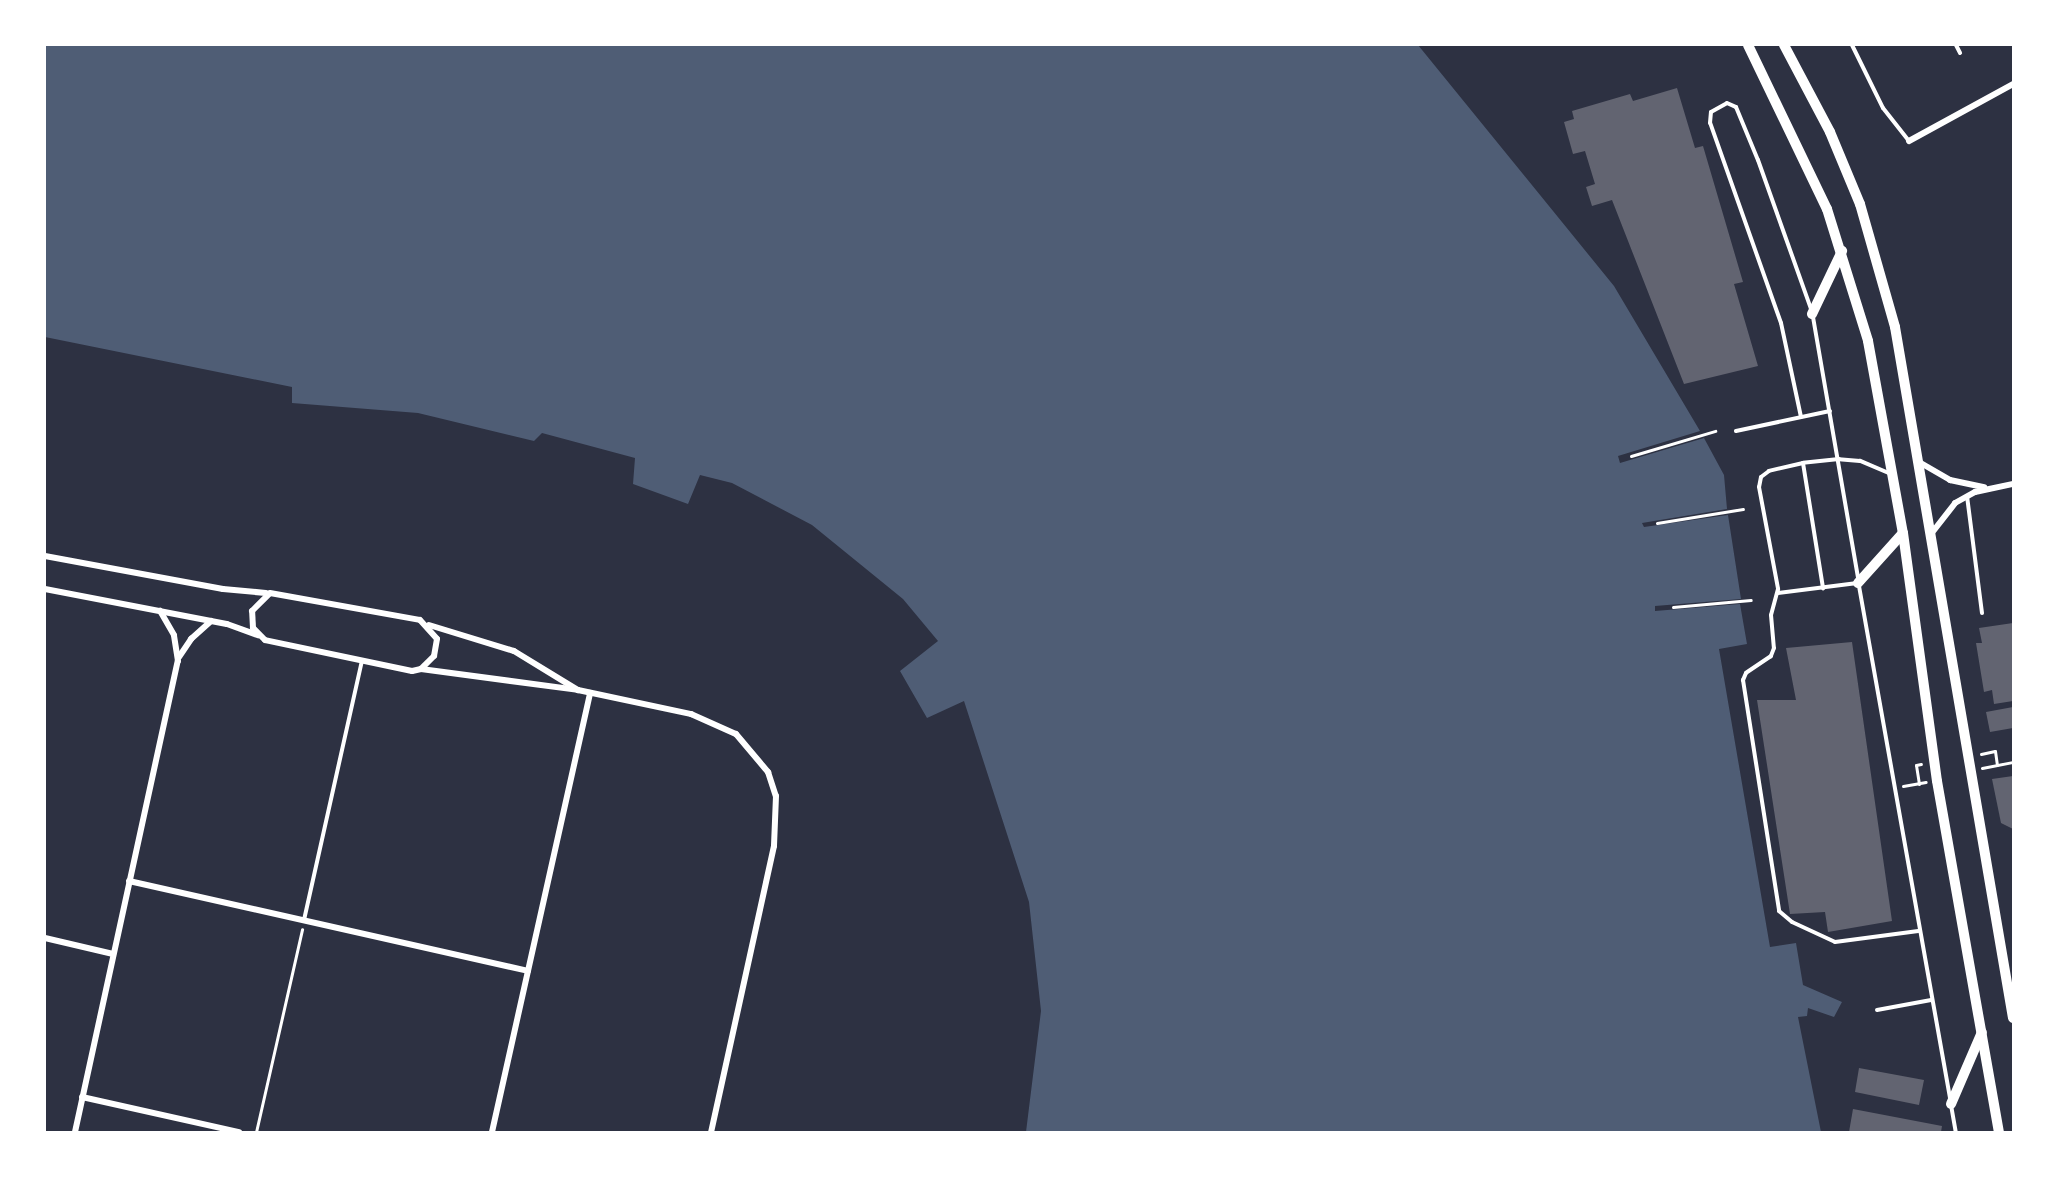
<!DOCTYPE html>
<style>
body{margin:0}
#map{position:relative;width:2058px;height:1177px;overflow:hidden;background:#2d3142;font-family:Karla,sans-serif}
div>[style]{position:absolute}
.water>*{inset:0;background:#4f5d75}
.building>*{inset:0;background:#626471}
.path>*{height:3px;margin:-1.5px;padding:0 1.5px;transform-origin:1.5px;border-radius:1.5px;background:#fff}
.service>*{height:4px;margin:-2px;padding:0 2px;transform-origin:2px;border-radius:2px;background:#fff}
.minor>*{height:6px;margin:-3px;padding:0 3px;transform-origin:3px;border-radius:3px;background:#fff}
.secondary>*{height:10px;margin:-5px;padding:0 5px;transform-origin:5px;border-radius:5px;background:#fff}
span{translate:-50% -50%;white-space:nowrap;text-align:center;line-height:1.15;-webkit-text-stroke:4.5px #fff;paint-order:stroke}
.frame{position:absolute;inset:0;border:46px solid #fff;pointer-events:none}
</style>
<div id="map">
<div class="water">
<div style="clip-path:polygon(45px 45px,1418px 45px,1614px 286px,1700px 431px,1618px 456px,1620px 463px,1704px 438px,1724px 475px,1727px 509px,1642px 523px,1644px 527px,1728px 515px,1741px 599px,1655px 606px,1655px 611px,1740px 604px,1747px 644px,1719px 649px,1770px 947px,1796px 943px,1803px 985px,1842px 1002px,1834px 1017px,1808px 1008px,1807px 1016px,1798px 1017px,1821px 1132px,1026px 1132px,1041px 1011px,1029px 902px,964px 701px,927px 718px,900px 671px,938px 641px,903px 599px,812px 525px,732px 483px,700px 475px,688px 504px,633px 484px,635px 458px,542px 433px,534px 441px,418px 413px,292px 403px,292px 387px,45px 337px)"></div>
</div>
<div class="building">
<div style="clip-path:polygon(1677px 88px,1695px 148px,1703px 146px,1743px 282px,1734px 284px,1758px 366px,1684px 384px,1612px 200px,1592px 206px,1586px 187px,1595px 184px,1585px 151px,1573px 154px,1564px 122px,1574px 119px,1572px 111px,1630px 94px,1633px 101px)"></div>
<div style="clip-path:polygon(2013px 623px,2013px 701px,1994px 704px,1992px 690px,1984px 692px,1976px 643px,1982px 643px,1979px 628px)"></div>
<div style="clip-path:polygon(1852px 642px,1892px 921px,1828px 932px,1825px 912px,1790px 914px,1757px 700px,1796px 700px,1786px 648px)"></div>
<div style="clip-path:polygon(2013px 707px,2013px 728px,1990px 732px,1986px 712px)"></div>
<div style="clip-path:polygon(2013px 776px,2013px 829px,2001px 823px,1992px 779px)"></div>
<div style="clip-path:polygon(1859px 1068px,1924px 1080px,1919px 1105px,1855px 1092px)"></div>
<div style="clip-path:polygon(1853px 1109px,1942px 1126px,1941px 1132px,1849px 1132px)"></div>
</div>
<div class="path">
<div style="left:1631px;top:456px;width:88px;rotate:-16.6deg"></div>
<div style="left:1657px;top:523px;width:87px;rotate:-9.2deg"></div>
<div style="left:1673px;top:607px;width:78px;rotate:-5.1deg"></div>
<div style="left:1981px;top:754px;width:14px;rotate:-12deg"></div>
<div style="left:1995px;top:751px;width:14px;rotate:82deg"></div>
<div style="left:1982px;top:768px;width:32px;rotate:-11deg"></div>
<div style="left:1919px;top:784px;width:19px;rotate:-99deg"></div>
<div style="left:1916px;top:765px;width:5px;rotate:-11deg"></div>
<div style="left:1903px;top:786px;width:23px;rotate:-10deg"></div>
<div style="left:256px;top:1132px;width:208px;rotate:-77.2deg"></div>
</div>
<div class="service">
<div style="left:1852px;top:45px;width:70px;rotate:63.8deg"></div>
<div style="left:1883px;top:108px;width:42px;rotate:51.8deg"></div>
<div style="left:1956px;top:45px;width:9px;rotate:63deg"></div>
<div style="left:1813px;top:317px;width:265px;rotate:80.2deg"></div>
<div style="left:1801px;top:417px;width:96px;rotate:-102deg"></div>
<div style="left:1781px;top:323px;width:212px;rotate:-109.5deg"></div>
<div style="left:1710px;top:123px;width:11px;rotate:-85deg"></div>
<div style="left:1711px;top:112px;width:18px;rotate:-29deg"></div>
<div style="left:1727px;top:103px;width:10px;rotate:24deg"></div>
<div style="left:1736px;top:107px;width:57px;rotate:67.5deg"></div>
<div style="left:1758px;top:160px;width:158px;rotate:70.4deg"></div>
<div style="left:1736px;top:431px;width:96px;rotate:-12deg"></div>
<div style="left:1803px;top:463px;width:127px;rotate:80.9deg"></div>
<div style="left:1891px;top:474px;width:34px;rotate:-157deg"></div>
<div style="left:1860px;top:461px;width:21px;rotate:-175deg"></div>
<div style="left:1839px;top:459px;width:36px;rotate:174deg"></div>
<div style="left:1803px;top:463px;width:35px;rotate:167deg"></div>
<div style="left:1769px;top:471px;width:10px;rotate:143deg"></div>
<div style="left:1761px;top:477px;width:10px;rotate:101deg"></div>
<div style="left:1759px;top:487px;width:104px;rotate:79.4deg"></div>
<div style="left:1778px;top:589px;width:27px;rotate:105deg"></div>
<div style="left:1771px;top:615px;width:33px;rotate:85deg"></div>
<div style="left:1774px;top:648px;width:9px;rotate:111deg"></div>
<div style="left:1771px;top:656px;width:30px;rotate:146deg"></div>
<div style="left:1746px;top:673px;width:8px;rotate:113deg"></div>
<div style="left:1743px;top:680px;width:234px;rotate:81.1deg"></div>
<div style="left:1779px;top:911px;width:17px;rotate:40deg"></div>
<div style="left:1792px;top:922px;width:47px;rotate:24.9deg"></div>
<div style="left:1835px;top:942px;width:84px;rotate:-7.5deg"></div>
<div style="left:1967px;top:496px;width:118px;rotate:82.7deg"></div>
<div style="left:1859px;top:586px;width:520px;rotate:79.92deg"></div>
<div style="left:1778px;top:593px;width:80px;rotate:-7.2deg"></div>
<div style="left:304px;top:920px;width:265px;rotate:-77.4deg"></div>
<div style="left:1877px;top:1010px;width:55px;rotate:-10.5deg"></div>
<div style="left:1951px;top:1105px;width:27px;rotate:80deg"></div>
</div>
<div class="minor">
<div style="left:1909px;top:141px;width:119px;rotate:-28.7deg"></div>
<div style="left:1919px;top:462px;width:36px;rotate:30deg"></div>
<div style="left:1950px;top:480px;width:35px;rotate:12deg"></div>
<div style="left:1931px;top:534px;width:39px;rotate:-52deg"></div>
<div style="left:1955px;top:503px;width:23px;rotate:-29deg"></div>
<div style="left:1975px;top:492px;width:39px;rotate:-12deg"></div>
<div style="left:45px;top:556px;width:181px;rotate:10.5deg"></div>
<div style="left:223px;top:589px;width:43px;rotate:5.3deg"></div>
<div style="left:45px;top:589px;width:185px;rotate:10.9deg"></div>
<div style="left:227px;top:624px;width:33px;rotate:20deg"></div>
<div style="left:270px;top:593px;width:152px;rotate:10.2deg"></div>
<div style="left:420px;top:620px;width:25px;rotate:48deg"></div>
<div style="left:437px;top:639px;width:17px;rotate:100deg"></div>
<div style="left:434px;top:656px;width:18px;rotate:135deg"></div>
<div style="left:421px;top:669px;width:9px;rotate:167deg"></div>
<div style="left:412px;top:671px;width:150px;rotate:-168.1deg"></div>
<div style="left:265px;top:640px;width:17px;rotate:-135deg"></div>
<div style="left:253px;top:628px;width:17px;rotate:-93deg"></div>
<div style="left:252px;top:611px;width:25px;rotate:-45deg"></div>
<div style="left:429px;top:625px;width:89px;rotate:17deg"></div>
<div style="left:514px;top:651px;width:75px;rotate:31.4deg"></div>
<div style="left:179px;top:657px;width:22px;rotate:-56deg"></div>
<div style="left:191px;top:639px;width:27px;rotate:-42deg"></div>
<div style="left:421px;top:669px;width:158px;rotate:7.6deg"></div>
<div style="left:578px;top:690px;width:116px;rotate:12deg"></div>
<div style="left:691px;top:714px;width:49px;rotate:24deg"></div>
<div style="left:736px;top:734px;width:50px;rotate:49.9deg"></div>
<div style="left:768px;top:772px;width:25px;rotate:72deg"></div>
<div style="left:776px;top:796px;width:50px;rotate:92.3deg"></div>
<div style="left:774px;top:846px;width:293px;rotate:102.4deg"></div>
<div style="left:129px;top:881px;width:409px;rotate:12.7deg"></div>
<div style="left:45px;top:938px;width:70px;rotate:13.2deg"></div>
<div style="left:82px;top:1097px;width:161px;rotate:12.6deg"></div>
<div style="left:75px;top:1132px;width:482px;rotate:-77.7deg"></div>
<div style="left:178px;top:661px;width:26px;rotate:-99deg"></div>
<div style="left:174px;top:635px;width:28px;rotate:-120deg"></div>
<div style="left:492px;top:1132px;width:450px;rotate:-77.4deg"></div>
</div>
<div class="secondary">
<div style="left:1748px;top:45px;width:182px;rotate:64.3deg"></div>
<div style="left:1827px;top:209px;width:138px;rotate:72.7deg"></div>
<div style="left:1868px;top:341px;width:195px;rotate:79.7deg"></div>
<div style="left:1903px;top:533px;width:250px;rotate:82.2deg"></div>
<div style="left:1937px;top:781px;width:356px;rotate:80deg"></div>
<div style="left:1784px;top:45px;width:98px;rotate:62.1deg"></div>
<div style="left:1830px;top:132px;width:78px;rotate:67.4deg"></div>
<div style="left:1860px;top:204px;width:128px;rotate:74.1deg"></div>
<div style="left:1895px;top:327px;width:701px;rotate:80.31deg"></div>
<div style="left:1812px;top:314px;width:70px;rotate:-64.5deg"></div>
<div style="left:1858px;top:583px;width:67px;rotate:-48deg"></div>
<div style="left:1951px;top:1104px;width:78px;rotate:-66.7deg"></div>
</div>
<div class="frame"></div>
</div>
